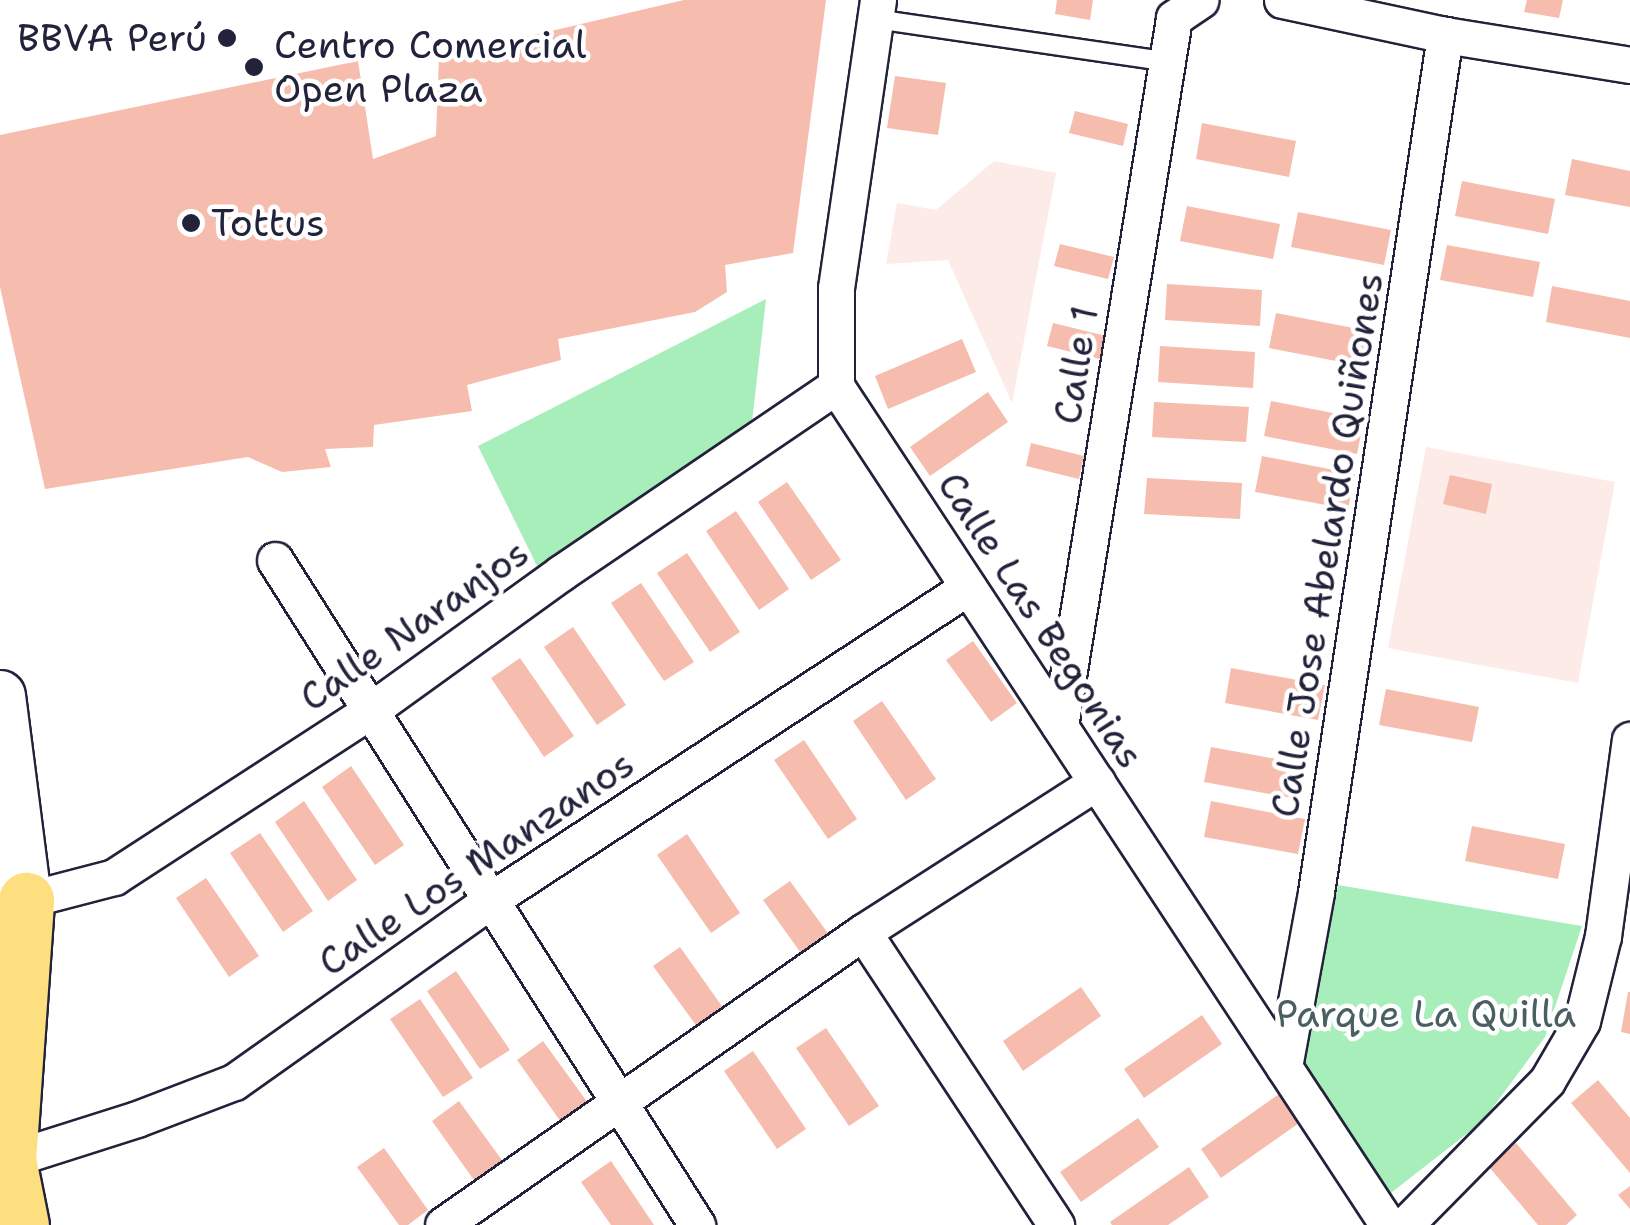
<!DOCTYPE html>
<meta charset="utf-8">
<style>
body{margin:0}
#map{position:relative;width:1630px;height:1225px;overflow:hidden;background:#fff;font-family:"Shantell Sans",sans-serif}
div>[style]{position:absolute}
.built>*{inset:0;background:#fcebe7}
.green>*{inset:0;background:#a8eebb}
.building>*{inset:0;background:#f6bdae}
.roads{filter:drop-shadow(2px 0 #22223b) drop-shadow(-2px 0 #22223b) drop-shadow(0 2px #22223b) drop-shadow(0 -2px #22223b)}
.lane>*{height:18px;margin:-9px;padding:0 9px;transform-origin:9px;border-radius:9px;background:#fff}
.street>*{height:35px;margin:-17.5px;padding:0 17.5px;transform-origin:17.5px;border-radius:17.5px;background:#fff}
.secondary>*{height:50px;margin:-25px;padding:0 25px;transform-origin:25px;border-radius:25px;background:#fff}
.highway>*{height:55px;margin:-27.5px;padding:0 27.5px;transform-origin:27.5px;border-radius:27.5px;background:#fedf80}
.dots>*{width:28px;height:28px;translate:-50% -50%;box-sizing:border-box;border:5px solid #fff;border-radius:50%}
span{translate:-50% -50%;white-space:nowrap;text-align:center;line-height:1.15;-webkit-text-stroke:9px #fff;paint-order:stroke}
.poi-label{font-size:38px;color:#22223b}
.right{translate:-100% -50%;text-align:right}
.left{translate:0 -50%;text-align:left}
.street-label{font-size:38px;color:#22223b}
.park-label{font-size:38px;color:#4a5f61}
</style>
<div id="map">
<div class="built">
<div style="clip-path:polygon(994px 161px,1056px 173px,1012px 403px,948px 260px,886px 264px,897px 203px,936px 210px)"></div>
<div style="clip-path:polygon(1426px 447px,1615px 482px,1578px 683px,1388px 648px)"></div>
</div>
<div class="green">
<div style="clip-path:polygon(766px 299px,751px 431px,537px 566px,478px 446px)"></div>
<div style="clip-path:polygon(1338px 885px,1582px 926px,1545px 1037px,1482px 1122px,1387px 1196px,1304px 1066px)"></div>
</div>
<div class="building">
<div style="clip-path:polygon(684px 0,826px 0,793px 253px,725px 265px,727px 292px,695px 312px,558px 339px,561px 360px,467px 385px,472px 411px,374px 425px,373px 447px,325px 449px,331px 467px,282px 472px,248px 457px,45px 489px,0 287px,0 135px,358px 61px,373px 159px,436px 136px,439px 57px)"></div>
<div style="clip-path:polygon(1057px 0,1093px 0,1090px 20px,1055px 14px)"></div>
<div style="clip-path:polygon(1527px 0,1563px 0,1559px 18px,1524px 12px)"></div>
<div style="clip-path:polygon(895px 76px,946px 83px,938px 135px,887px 128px)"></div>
<div style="clip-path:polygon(1075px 111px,1128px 124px,1123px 146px,1069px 133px)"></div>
<div style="clip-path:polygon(1202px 123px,1296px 141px,1289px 177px,1196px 159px)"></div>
<div style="clip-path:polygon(1572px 159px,1630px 171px,1630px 207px,1565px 195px)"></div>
<div style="clip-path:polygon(1462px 181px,1555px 199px,1548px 234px,1455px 216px)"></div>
<div style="clip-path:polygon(1187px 206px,1280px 224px,1273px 259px,1180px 241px)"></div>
<div style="clip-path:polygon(1298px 212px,1391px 230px,1384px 265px,1291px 247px)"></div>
<div style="clip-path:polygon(1060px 244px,1114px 257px,1108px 279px,1054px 266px)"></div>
<div style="clip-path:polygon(1447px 245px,1540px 262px,1533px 297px,1440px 280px)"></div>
<div style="clip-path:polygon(1167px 284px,1262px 290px,1260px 326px,1165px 320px)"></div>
<div style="clip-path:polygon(1552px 286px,1630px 301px,1630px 338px,1546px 322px)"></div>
<div style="clip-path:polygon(1276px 313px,1369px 331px,1362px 366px,1269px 348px)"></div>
<div style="clip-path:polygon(1053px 323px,1106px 336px,1100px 359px,1047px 346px)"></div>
<div style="clip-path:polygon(962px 339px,976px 372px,888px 409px,875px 376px)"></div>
<div style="clip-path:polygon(1160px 346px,1255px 352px,1253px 388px,1158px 382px)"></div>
<div style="clip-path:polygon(988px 392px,1008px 422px,930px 476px,910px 447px)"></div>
<div style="clip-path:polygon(1271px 401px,1364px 419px,1357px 454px,1264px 436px)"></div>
<div style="clip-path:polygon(1154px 402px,1249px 407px,1246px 442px,1152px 437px)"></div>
<div style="clip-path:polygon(1031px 443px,1084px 456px,1079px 479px,1026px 466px)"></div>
<div style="clip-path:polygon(1262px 456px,1355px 474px,1348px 509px,1255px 492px)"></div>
<div style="clip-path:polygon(1450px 475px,1492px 484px,1486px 514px,1443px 504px)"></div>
<div style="clip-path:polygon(1147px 478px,1242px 483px,1240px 519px,1144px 514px)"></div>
<div style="clip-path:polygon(787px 482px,841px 560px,811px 580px,758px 502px)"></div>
<div style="clip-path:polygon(736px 511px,789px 589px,759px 610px,706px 531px)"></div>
<div style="clip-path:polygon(687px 553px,740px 632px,710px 652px,657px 573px)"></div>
<div style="clip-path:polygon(641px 583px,694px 662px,664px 681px,611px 603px)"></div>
<div style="clip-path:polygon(573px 627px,626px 705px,597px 725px,544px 647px)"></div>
<div style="clip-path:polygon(973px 641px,1017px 703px,991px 722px,946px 660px)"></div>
<div style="clip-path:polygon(520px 658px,574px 736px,544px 757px,491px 678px)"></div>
<div style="clip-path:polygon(1231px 668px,1325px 685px,1318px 720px,1225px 703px)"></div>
<div style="clip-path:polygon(1386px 689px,1479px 707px,1472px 742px,1379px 725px)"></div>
<div style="clip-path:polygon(882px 701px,936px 779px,906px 800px,853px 721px)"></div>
<div style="clip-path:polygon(804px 740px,857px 819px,828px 839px,774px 760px)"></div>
<div style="clip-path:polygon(1211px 747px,1304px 764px,1297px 799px,1204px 782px)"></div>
<div style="clip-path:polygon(351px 766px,404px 845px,375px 865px,322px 787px)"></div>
<div style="clip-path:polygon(304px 801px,357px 880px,328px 901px,275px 822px)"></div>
<div style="clip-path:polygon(1211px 801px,1305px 819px,1298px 854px,1204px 837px)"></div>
<div style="clip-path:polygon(1472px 826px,1565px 844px,1558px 879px,1465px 861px)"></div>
<div style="clip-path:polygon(260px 833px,313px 911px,283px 932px,230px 853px)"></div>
<div style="clip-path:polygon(687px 834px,740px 913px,711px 933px,657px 855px)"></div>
<div style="clip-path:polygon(206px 878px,259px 956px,229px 977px,176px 898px)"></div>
<div style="clip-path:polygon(790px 881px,835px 943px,808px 963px,763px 900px)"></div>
<div style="clip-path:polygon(680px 947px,724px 1009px,698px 1028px,653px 966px)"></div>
<div style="clip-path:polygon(456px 971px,510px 1050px,480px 1069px,427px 991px)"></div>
<div style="clip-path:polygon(1081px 987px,1101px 1016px,1023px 1071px,1003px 1041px)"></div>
<div style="clip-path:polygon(1628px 992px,1630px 992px,1630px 1034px,1621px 1032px)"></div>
<div style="clip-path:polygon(420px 999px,473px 1078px,443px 1097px,390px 1019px)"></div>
<div style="clip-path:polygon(1202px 1015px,1222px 1044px,1144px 1098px,1124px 1069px)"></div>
<div style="clip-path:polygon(826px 1028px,879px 1106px,849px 1126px,796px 1048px)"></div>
<div style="clip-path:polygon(543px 1041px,588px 1103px,561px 1122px,517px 1060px)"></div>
<div style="clip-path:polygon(753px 1051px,806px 1129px,777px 1149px,724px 1071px)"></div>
<div style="clip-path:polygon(1598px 1080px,1630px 1118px,1630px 1173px,1571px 1103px)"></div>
<div style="clip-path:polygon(1279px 1094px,1299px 1123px,1221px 1178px,1201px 1149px)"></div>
<div style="clip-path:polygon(459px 1101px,504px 1163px,476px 1183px,432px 1121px)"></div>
<div style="clip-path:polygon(1138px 1118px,1159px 1147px,1081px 1202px,1060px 1172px)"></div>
<div style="clip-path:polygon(1516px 1143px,1577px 1215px,1566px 1225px,1538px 1225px,1489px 1167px)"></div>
<div style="clip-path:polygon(384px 1148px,428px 1210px,408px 1225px,399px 1225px,357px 1167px)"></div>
<div style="clip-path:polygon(611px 1161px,654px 1225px,611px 1225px,581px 1182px)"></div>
<div style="clip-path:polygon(1189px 1167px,1209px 1197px,1168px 1225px,1112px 1225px,1110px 1222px)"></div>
<div style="clip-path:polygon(1630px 1186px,1630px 1209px,1618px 1195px)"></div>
</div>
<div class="roads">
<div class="lane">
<div style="left:875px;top:19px;width:296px;rotate:8.3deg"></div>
</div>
<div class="street">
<div style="left:878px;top:0;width:291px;rotate:98.3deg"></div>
<div style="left:836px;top:288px;width:98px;rotate:90deg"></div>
<div style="left:836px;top:386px;width:1004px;rotate:56.66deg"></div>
<div style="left:1282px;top:0;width:167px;rotate:12.1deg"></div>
<div style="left:1445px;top:35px;width:187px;rotate:9.2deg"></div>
<div style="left:275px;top:560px;width:788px;rotate:57.6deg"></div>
<div style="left:1060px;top:726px;width:717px;rotate:-80.85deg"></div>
<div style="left:1174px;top:18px;width:32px;rotate:-34deg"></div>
<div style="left:26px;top:900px;width:91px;rotate:-14.6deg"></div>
<div style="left:114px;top:877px;width:306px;rotate:-33deg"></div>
<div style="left:371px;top:710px;width:234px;rotate:-35.8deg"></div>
<div style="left:561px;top:573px;width:333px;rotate:-34.2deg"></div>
<div style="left:863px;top:932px;width:351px;rotate:56.6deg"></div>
<div style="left:1284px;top:1067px;width:178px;rotate:-79.6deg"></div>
<div style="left:1316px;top:892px;width:867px;rotate:-81.44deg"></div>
<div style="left:8px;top:1160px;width:135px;rotate:-17.6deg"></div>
<div style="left:137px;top:1119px;width:104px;rotate:-20.9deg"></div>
<div style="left:234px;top:1082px;width:316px;rotate:-35.3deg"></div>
<div style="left:492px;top:899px;width:569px;rotate:-33.24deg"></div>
<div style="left:443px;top:1225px;width:512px;rotate:-34.9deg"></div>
<div style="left:863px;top:932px;width:278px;rotate:-32.7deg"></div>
<div style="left:1405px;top:1225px;width:202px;rotate:-45.4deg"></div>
<div style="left:1547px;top:1081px;width:69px;rotate:-59.7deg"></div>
<div style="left:1582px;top:1021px;width:88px;rotate:-76.1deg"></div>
<div style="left:1603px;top:936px;width:198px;rotate:-82.2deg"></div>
</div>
<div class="secondary">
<div style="left:0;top:696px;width:206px;rotate:82.7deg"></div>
</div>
<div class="highway">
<div style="left:1px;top:1125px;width:102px;rotate:78.7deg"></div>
<div style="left:8px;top:1160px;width:261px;rotate:-86deg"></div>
</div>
</div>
<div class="dots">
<div style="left:227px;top:38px;background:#22223b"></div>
<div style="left:254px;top:67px;background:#22223b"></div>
<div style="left:191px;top:223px;background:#22223b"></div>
</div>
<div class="poi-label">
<span class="right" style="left:207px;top:38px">BBVA Perú</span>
<span class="left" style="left:274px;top:67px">Centro Comercial<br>Open Plaza</span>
<span class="left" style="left:211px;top:223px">Tottus</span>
</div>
<div class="street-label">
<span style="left:1076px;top:365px;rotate:-81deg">Calle 1</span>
<span style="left:1327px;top:545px;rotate:-81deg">Calle Jose Abelardo Quiñones</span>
<span style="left:1041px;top:620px;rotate:57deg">Calle Las Begonias</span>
<span style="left:414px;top:625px;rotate:-35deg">Calle Naranjos</span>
<span style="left:476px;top:863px;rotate:-34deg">Calle Los Manzanos</span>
</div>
<div class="park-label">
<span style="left:1426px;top:1014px">Parque La Quilla</span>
</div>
</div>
